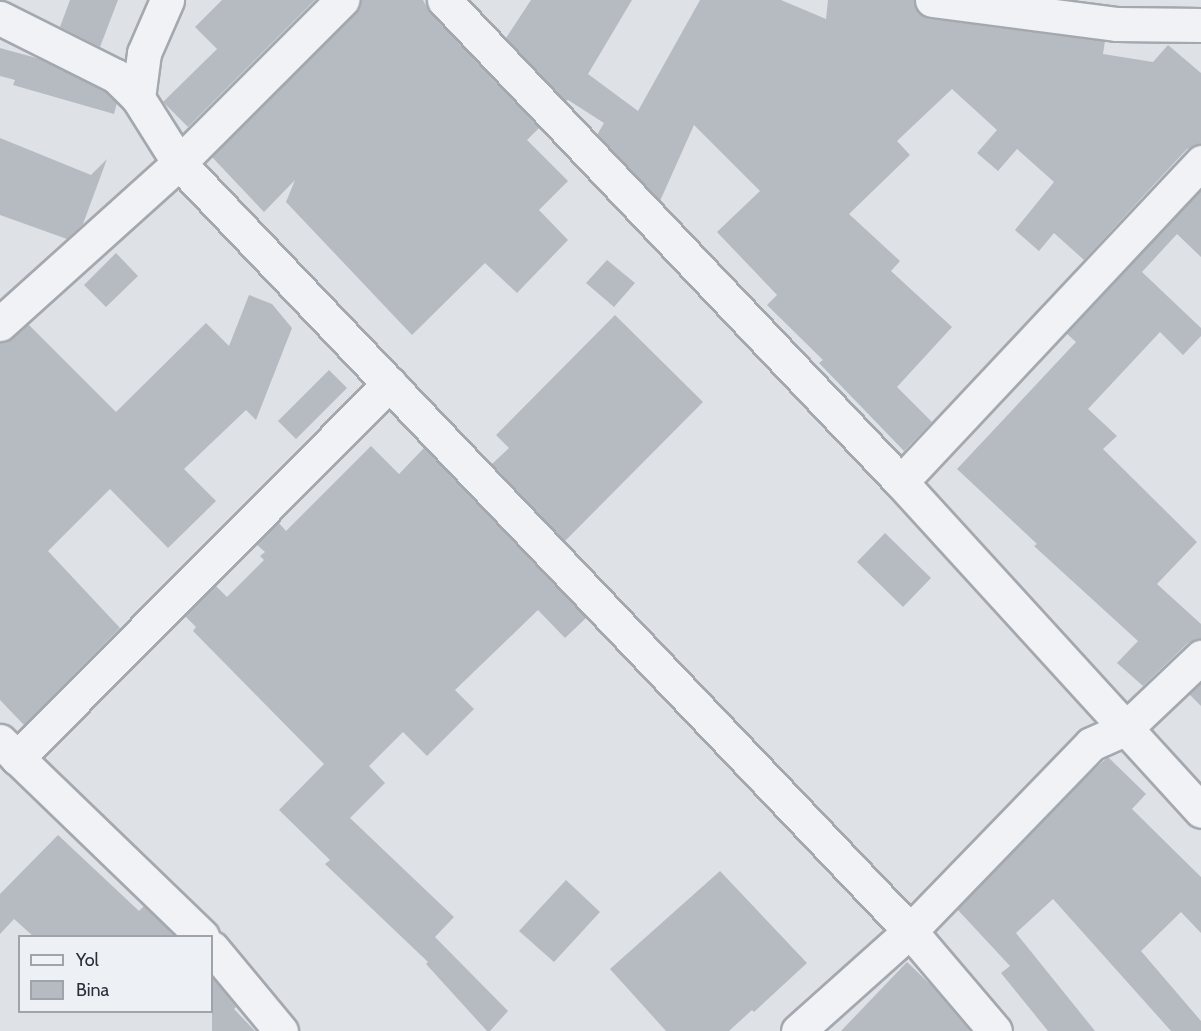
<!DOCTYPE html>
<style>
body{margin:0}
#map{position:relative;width:1201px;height:1031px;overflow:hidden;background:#dee1e6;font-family:Cabin,sans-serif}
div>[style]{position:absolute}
.building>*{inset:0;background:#b6bbc2}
.roads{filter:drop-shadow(2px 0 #a4a8af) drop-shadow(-2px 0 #a4a8af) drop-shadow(0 2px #a4a8af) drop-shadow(0 -2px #a4a8af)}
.minor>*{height:33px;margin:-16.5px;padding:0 16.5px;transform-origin:16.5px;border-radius:16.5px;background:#f0f2f5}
span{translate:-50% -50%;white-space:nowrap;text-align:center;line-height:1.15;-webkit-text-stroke:4.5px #edf0f4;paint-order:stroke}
.legend{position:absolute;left:18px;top:935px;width:195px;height:78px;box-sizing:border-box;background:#edf0f4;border:2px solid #9fa3aa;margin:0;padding:8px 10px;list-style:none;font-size:18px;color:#29303b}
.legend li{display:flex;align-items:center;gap:12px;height:30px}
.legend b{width:30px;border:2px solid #9fa3aa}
</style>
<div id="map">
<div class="building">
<div style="clip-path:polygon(70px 0,118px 0,100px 47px,60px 27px)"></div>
<div style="clip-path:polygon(222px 0,315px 0,188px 127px,163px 102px,217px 49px,195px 27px)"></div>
<div style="clip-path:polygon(360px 0,423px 0,430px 13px,539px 128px,527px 140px,568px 181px,539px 210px,568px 240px,517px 293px,485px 263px,412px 335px,286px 202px,295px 180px,264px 212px,212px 157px,355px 13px)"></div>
<div style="clip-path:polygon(531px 0,632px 0,588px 74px,638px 111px,700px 0,781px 0,826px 19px,828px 0,914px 0,920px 14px,929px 18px,1105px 41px,1103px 54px,1153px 62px,1168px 45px,1201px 73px,1201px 144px,1187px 149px,1084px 260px,1054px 233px,1039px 251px,1015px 230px,1054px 182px,1017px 149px,998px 171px,977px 153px,997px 130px,952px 89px,897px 141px,910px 155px,849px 214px,900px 261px,891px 271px,952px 327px,897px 387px,932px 422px,904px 451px,819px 363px,823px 360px,767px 305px,777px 295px,717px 232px,760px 191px,694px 125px,660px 201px,597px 135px,604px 123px,568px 100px,566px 101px,506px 38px)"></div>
<div style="clip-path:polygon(0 48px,40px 59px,105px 91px,117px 103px,114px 114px,13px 85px,15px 80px,0 76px)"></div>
<div style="clip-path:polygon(0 138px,91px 175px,107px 159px,83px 224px,67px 239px,0 215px)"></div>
<div style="clip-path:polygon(1201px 189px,1201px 257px,1177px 234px,1142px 272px,1201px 328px,1201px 336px,1183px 355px,1160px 332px,1088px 409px,1117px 436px,1103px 449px,1197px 542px,1157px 584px,1201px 624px,1201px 639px,1188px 643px,1143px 686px,1117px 663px,1138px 641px,1034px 546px,1037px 544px,957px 469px,1076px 342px,1066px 333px)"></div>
<div style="clip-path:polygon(116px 253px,138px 276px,106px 307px,84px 285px)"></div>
<div style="clip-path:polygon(607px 260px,635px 283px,614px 307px,586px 283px)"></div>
<div style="clip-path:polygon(249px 295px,272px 304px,292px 328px,256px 420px,246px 410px,184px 469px,216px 501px,168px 548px,110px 489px,48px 551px,120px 628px,24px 725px,0 700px,0 342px,12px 338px,28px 324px,116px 412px,206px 323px,229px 346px)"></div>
<div style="clip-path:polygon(615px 315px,703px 402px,565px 541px,492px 464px,509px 448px,496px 435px)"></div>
<div style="clip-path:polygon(329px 370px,347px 388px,296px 439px,278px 421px)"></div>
<div style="clip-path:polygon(371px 446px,399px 474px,424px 448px,586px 618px,565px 638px,538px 610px,455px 690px,474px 709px,427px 756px,403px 732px,369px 766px,385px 783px,350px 818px,454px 917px,435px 937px,508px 1011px,490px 1031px,487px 1031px,426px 964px,428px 962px,325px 864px,330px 860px,279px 810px,324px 764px,193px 631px,196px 627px,185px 616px,215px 585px,227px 597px,264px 560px,260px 556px,265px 552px,256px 544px,278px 522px,286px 531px)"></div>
<div style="clip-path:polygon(885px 533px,931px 578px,903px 607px,857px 562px)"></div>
<div style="clip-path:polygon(1201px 683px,1201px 706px,1189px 694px)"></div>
<div style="clip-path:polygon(1108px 757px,1146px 794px,1132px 809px,1201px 877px,1201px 933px,1181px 912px,1141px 951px,1201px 1021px,1201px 1031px,1171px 1031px,1053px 899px,1016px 933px,1095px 1031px,1048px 1031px,1001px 973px,1010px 966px,957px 909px,1082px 780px)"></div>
<div style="clip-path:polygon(58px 835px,139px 911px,144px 906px,176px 936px,33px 936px,14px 919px,0 934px,0 894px)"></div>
<div style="clip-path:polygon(720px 871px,807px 963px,754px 1012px,752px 1010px,729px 1031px,666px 1031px,610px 969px)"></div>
<div style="clip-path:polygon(566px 880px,600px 912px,554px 962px,519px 931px)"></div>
<div style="clip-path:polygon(907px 962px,931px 985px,970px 1031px,841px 1031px)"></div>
<div style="clip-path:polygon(212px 977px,236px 1007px,234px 1009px,255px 1031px,212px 1031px)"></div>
</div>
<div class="roads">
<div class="minor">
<div style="left:444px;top:0;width:664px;rotate:46.53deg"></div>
<div style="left:901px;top:482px;width:445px;rotate:47.6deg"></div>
<div style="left:932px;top:0;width:187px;rotate:7.4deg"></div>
<div style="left:1117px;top:24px;width:84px;rotate:0.7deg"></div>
<div style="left:0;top:18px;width:130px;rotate:26.6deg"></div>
<div style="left:116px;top:76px;width:31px;rotate:45deg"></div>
<div style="left:138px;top:98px;width:77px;rotate:57.8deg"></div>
<div style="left:179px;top:163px;width:1060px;rotate:46.41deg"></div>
<div style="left:910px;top:931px;width:131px;rotate:49.6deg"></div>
<div style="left:138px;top:98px;width:45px;rotate:-82.4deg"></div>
<div style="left:144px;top:53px;width:58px;rotate:-66.5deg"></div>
<div style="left:0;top:324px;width:241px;rotate:-42deg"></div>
<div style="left:179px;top:163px;width:231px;rotate:-45deg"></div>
<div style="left:901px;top:482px;width:439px;rotate:-46.8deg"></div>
<div style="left:0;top:741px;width:281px;rotate:44deg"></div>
<div style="left:17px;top:758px;width:528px;rotate:-45.15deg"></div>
<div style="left:212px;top:948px;width:108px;rotate:50.3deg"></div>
<div style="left:798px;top:1031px;width:150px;rotate:-41.8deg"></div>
<div style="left:910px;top:931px;width:260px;rotate:-45.9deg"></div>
<div style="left:1091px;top:744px;width:37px;rotate:-24deg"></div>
<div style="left:1125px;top:729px;width:105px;rotate:-43.5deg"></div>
</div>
</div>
<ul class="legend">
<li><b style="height:8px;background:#f0f2f5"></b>Yol</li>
<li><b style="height:16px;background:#b6bbc2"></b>Bina</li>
</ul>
</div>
